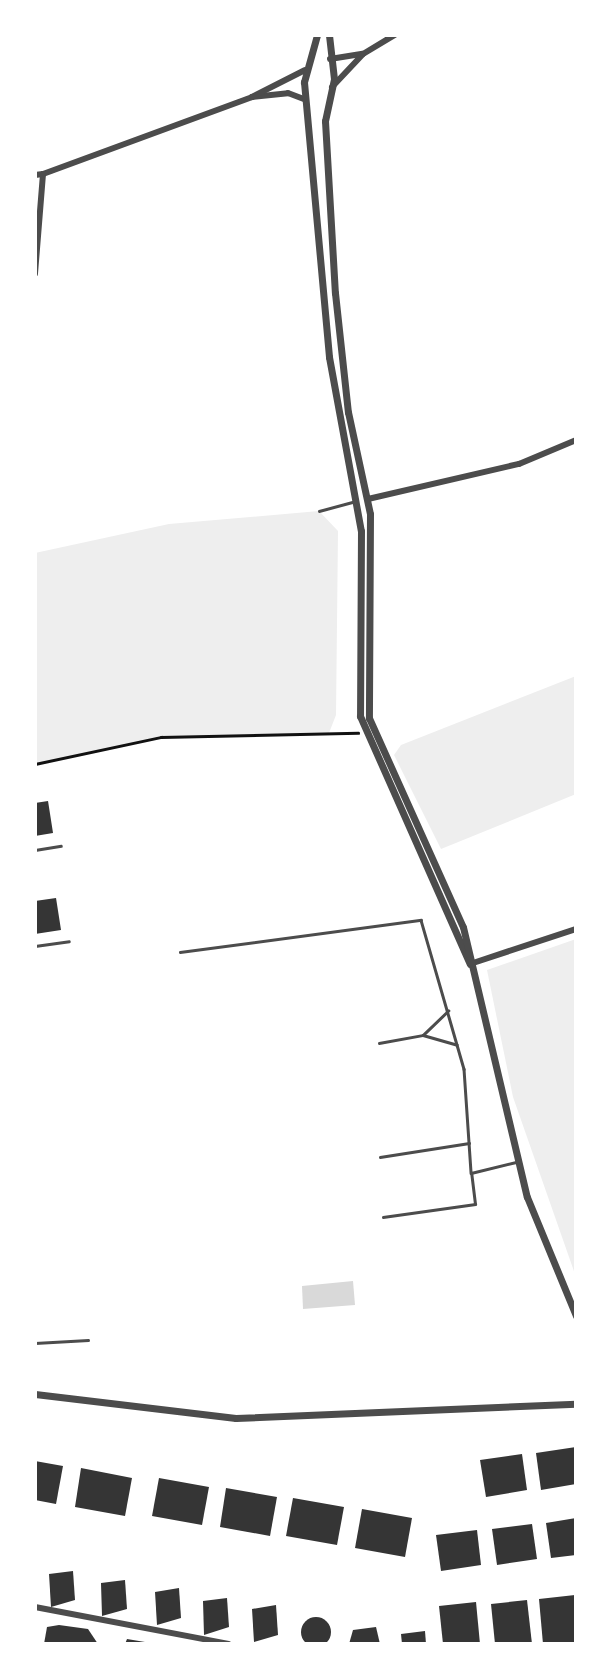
<!DOCTYPE html>
<style>
body{margin:0}
#map{position:relative;width:611px;height:1679px;overflow:hidden;background:#fff;font-family:Mulish,sans-serif}
div>[style]{position:absolute}
.green>*{inset:0;background:#eee}
.water>*{inset:0;background:#d9d9d9}
.building>*{inset:0;background:#353535}
.round{border-radius:50%}
.path>*{height:2.5px;margin:-1.25px;padding:0 1.25px;transform-origin:1.25px;border-radius:1.25px;background:#111}
.service>*{height:2.5px;margin:-1.25px;padding:0 1.25px;transform-origin:1.25px;border-radius:1.25px;background:#4c4c4c}
.minor>*{height:6px;margin:-3px;padding:0 3px;transform-origin:3px;border-radius:3px;background:#4c4c4c}
.tertiary>*{height:7px;margin:-3.5px;padding:0 3.5px;transform-origin:3.5px;border-radius:3.5px;background:#4c4c4c}
span{translate:-50% -50%;white-space:nowrap;text-align:center;line-height:1.15;-webkit-text-stroke:7px #fff;paint-order:stroke}
.frame{position:absolute;inset:0;border:37px solid #fff;pointer-events:none}
</style>
<div id="map">
<div class="green">
<div style="clip-path:polygon(319px 511px,338px 531px,336px 715px,329px 733px,161px 737px,35px 764px,35px 553px,169px 524px)"></div>
<div style="clip-path:polygon(576px 676px,576px 794px,441px 849px,394px 755px,401px 745px)"></div>
<div style="clip-path:polygon(576px 939px,576px 1277px,513px 1097px,487px 970px)"></div>
</div>
<div class="water">
<div style="clip-path:polygon(353px 1281px,355px 1305px,303px 1309px,302px 1286px)"></div>
</div>
<div class="building">
<div style="clip-path:polygon(48px 801px,53px 833px,35px 836px,35px 803px)"></div>
<div style="clip-path:polygon(56px 898px,61px 930px,35px 934px,35px 901px)"></div>
<div style="clip-path:polygon(576px 1447px,576px 1484px,541px 1490px,536px 1453px)"></div>
<div style="clip-path:polygon(522px 1454px,527px 1490px,486px 1497px,480px 1460px)"></div>
<div style="clip-path:polygon(35px 1461px,63px 1466px,56px 1504px,35px 1500px)"></div>
<div style="clip-path:polygon(81px 1468px,132px 1478px,125px 1516px,75px 1507px)"></div>
<div style="clip-path:polygon(159px 1478px,209px 1487px,202px 1525px,152px 1516px)"></div>
<div style="clip-path:polygon(226px 1488px,277px 1497px,270px 1536px,220px 1527px)"></div>
<div style="clip-path:polygon(293px 1498px,344px 1507px,337px 1545px,286px 1536px)"></div>
<div style="clip-path:polygon(362px 1509px,412px 1518px,405px 1557px,355px 1548px)"></div>
<div style="clip-path:polygon(576px 1518px,576px 1555px,551px 1558px,546px 1523px)"></div>
<div style="clip-path:polygon(532px 1524px,537px 1559px,497px 1565px,492px 1529px)"></div>
<div style="clip-path:polygon(477px 1530px,481px 1565px,441px 1571px,436px 1535px)"></div>
<div style="clip-path:polygon(73px 1571px,75px 1600px,51px 1607px,49px 1574px)"></div>
<div style="clip-path:polygon(125px 1580px,127px 1609px,102px 1616px,101px 1583px)"></div>
<div style="clip-path:polygon(179px 1588px,181px 1618px,157px 1625px,155px 1592px)"></div>
<div style="clip-path:polygon(575px 1595px,576px 1644px,543px 1644px,539px 1599px)"></div>
<div style="clip-path:polygon(227px 1598px,229px 1627px,204px 1635px,203px 1601px)"></div>
<div style="clip-path:polygon(527px 1600px,532px 1644px,495px 1644px,491px 1604px)"></div>
<div style="clip-path:polygon(476px 1602px,480px 1644px,443px 1644px,439px 1606px)"></div>
<div style="clip-path:polygon(276px 1605px,278px 1635px,254px 1642px,252px 1609px)"></div>
<div class="round" style="left:301px;top:1617px;width:30px;height:30px"></div>
<div style="clip-path:polygon(59px 1625px,88px 1629px,98px 1644px,44px 1644px,47px 1627px)"></div>
<div style="clip-path:polygon(376px 1627px,380px 1644px,349px 1644px,353px 1630px)"></div>
<div style="clip-path:polygon(425px 1631px,426px 1644px,402px 1644px,401px 1634px)"></div>
<div style="clip-path:polygon(127px 1639px,151px 1643px,151px 1644px,125px 1644px)"></div>
</div>
<div class="path">
<div style="left:35px;top:764px;width:129px;rotate:-12.1deg"></div>
<div style="left:161px;top:737px;width:197px;rotate:-1.2deg"></div>
</div>
<div class="service">
<div style="left:319px;top:511px;width:35px;rotate:-15deg"></div>
<div style="left:35px;top:850px;width:26px;rotate:-9deg"></div>
<div style="left:35px;top:946px;width:34px;rotate:-8deg"></div>
<div style="left:180px;top:952px;width:243px;rotate:-7.6deg"></div>
<div style="left:421px;top:920px;width:155px;rotate:73.9deg"></div>
<div style="left:464px;top:1069px;width:104px;rotate:86.1deg"></div>
<div style="left:471px;top:1173px;width:46px;rotate:-13.7deg"></div>
<div style="left:423px;top:1035px;width:35px;rotate:16deg"></div>
<div style="left:379px;top:1043px;width:45px;rotate:-10.3deg"></div>
<div style="left:423px;top:1035px;width:35px;rotate:-44deg"></div>
<div style="left:380px;top:1157px;width:90px;rotate:-8.9deg"></div>
<div style="left:383px;top:1217px;width:93px;rotate:-8deg"></div>
<div style="left:475px;top:1204px;width:31px;rotate:-97deg"></div>
<div style="left:35px;top:1343px;width:53px;rotate:-3.2deg"></div>
</div>
<div class="minor">
<div style="left:330px;top:59px;width:33px;rotate:-9deg"></div>
<div style="left:363px;top:54px;width:37px;rotate:-31deg"></div>
<div style="left:332px;top:87px;width:45px;rotate:-46.8deg"></div>
<div style="left:252px;top:97px;width:36px;rotate:-6deg"></div>
<div style="left:288px;top:93px;width:19px;rotate:21deg"></div>
<div style="left:43px;top:174px;width:223px;rotate:-20.2deg"></div>
<div style="left:252px;top:97px;width:59px;rotate:-27deg"></div>
<div style="left:35px;top:175px;width:8px;rotate:-7deg"></div>
<div style="left:43px;top:174px;width:100px;rotate:94.6deg"></div>
<div style="left:368px;top:499px;width:155px;rotate:-13.1deg"></div>
<div style="left:519px;top:464px;width:62px;rotate:-22.8deg"></div>
<div style="left:470px;top:964px;width:112px;rotate:-18.3deg"></div>
<div style="left:35px;top:1607px;width:197px;rotate:10.8deg"></div>
</div>
<div class="tertiary">
<div style="left:317px;top:35px;width:49px;rotate:105.5deg"></div>
<div style="left:304px;top:82px;width:276px;rotate:84.8deg"></div>
<div style="left:329px;top:357px;width:177px;rotate:79.6deg"></div>
<div style="left:361px;top:531px;width:185px;rotate:90.3deg"></div>
<div style="left:360px;top:716px;width:271px;rotate:66.1deg"></div>
<div style="left:329px;top:35px;width:44px;rotate:83.5deg"></div>
<div style="left:334px;top:79px;width:43px;rotate:102.1deg"></div>
<div style="left:325px;top:121px;width:172px;rotate:86.7deg"></div>
<div style="left:335px;top:293px;width:120px;rotate:83.8deg"></div>
<div style="left:348px;top:412px;width:104px;rotate:77.8deg"></div>
<div style="left:370px;top:514px;width:204px;rotate:90.3deg"></div>
<div style="left:369px;top:718px;width:229px;rotate:65.8deg"></div>
<div style="left:463px;top:927px;width:277px;rotate:76.7deg"></div>
<div style="left:527px;top:1197px;width:129px;rotate:67.6deg"></div>
<div style="left:35px;top:1394px;width:202px;rotate:6.8deg"></div>
<div style="left:236px;top:1418px;width:340px;rotate:-2.4deg"></div>
</div>
<div class="frame"></div>
</div>
